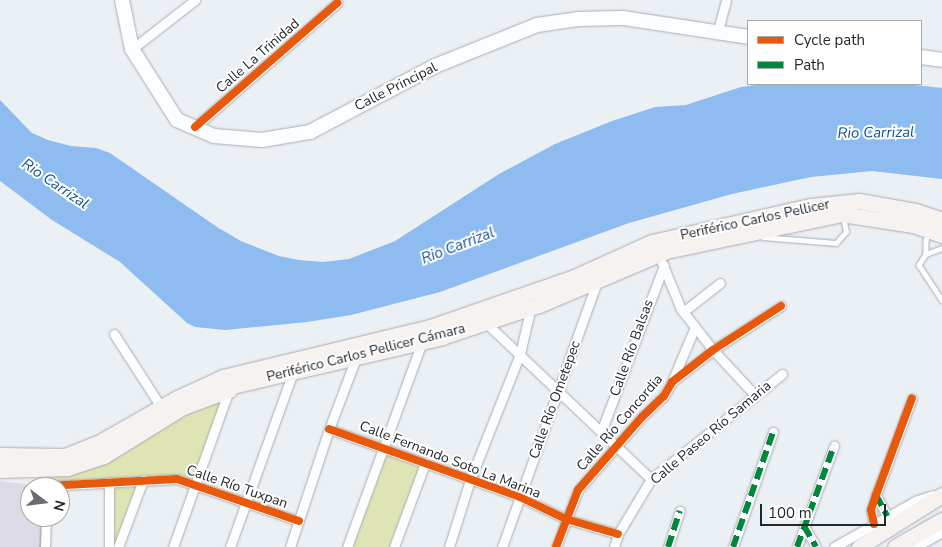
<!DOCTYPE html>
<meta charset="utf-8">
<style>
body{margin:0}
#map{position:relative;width:942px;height:547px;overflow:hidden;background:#ebf0f5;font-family:"Nunito Sans",sans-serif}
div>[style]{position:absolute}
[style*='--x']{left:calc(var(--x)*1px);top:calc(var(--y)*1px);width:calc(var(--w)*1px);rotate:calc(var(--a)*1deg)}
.green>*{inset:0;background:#dfe4b5}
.water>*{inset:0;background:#8fbcf0}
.shadow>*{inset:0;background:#0003}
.building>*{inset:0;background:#dbdae5}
.roads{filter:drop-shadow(0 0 1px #aaadb1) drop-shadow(0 0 1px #aaadb1)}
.service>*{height:4.5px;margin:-2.25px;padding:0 2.25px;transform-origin:2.25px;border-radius:2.25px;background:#fcfdfe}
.minor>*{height:9px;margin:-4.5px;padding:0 4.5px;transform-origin:4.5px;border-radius:4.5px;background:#fcfdfe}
.secondary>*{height:14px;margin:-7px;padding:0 7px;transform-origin:7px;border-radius:7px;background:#fcfdfe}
.primary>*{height:15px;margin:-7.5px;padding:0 7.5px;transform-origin:7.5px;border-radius:7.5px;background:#f5f2ef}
.quiet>*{height:6px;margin-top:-3px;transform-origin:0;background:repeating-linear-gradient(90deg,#00873e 0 12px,transparent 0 18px)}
.cycleway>*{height:8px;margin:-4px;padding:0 4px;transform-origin:4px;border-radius:4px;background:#e8590c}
span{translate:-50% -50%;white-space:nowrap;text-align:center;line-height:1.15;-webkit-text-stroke:4px #fff;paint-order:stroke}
.street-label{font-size:14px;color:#23272a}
.water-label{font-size:15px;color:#105192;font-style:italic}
.legend{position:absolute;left:747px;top:20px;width:175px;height:65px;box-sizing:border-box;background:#fff;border:1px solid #a7a9aa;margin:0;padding:6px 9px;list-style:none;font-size:15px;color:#23272a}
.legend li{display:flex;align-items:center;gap:10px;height:25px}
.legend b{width:25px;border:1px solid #a7a9aa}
.north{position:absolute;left:20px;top:477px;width:50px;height:50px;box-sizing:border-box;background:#fff;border:1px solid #a7a9aa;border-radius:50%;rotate:105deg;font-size:14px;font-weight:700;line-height:20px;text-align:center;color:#23272a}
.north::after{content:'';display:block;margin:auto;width:18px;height:22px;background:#696d71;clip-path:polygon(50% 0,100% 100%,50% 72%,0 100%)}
.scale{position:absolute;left:760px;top:504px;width:126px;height:22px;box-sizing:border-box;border:2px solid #23272a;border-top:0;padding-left:6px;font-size:15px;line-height:18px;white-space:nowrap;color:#23272a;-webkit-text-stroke:4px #fff;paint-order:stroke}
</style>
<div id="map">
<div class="green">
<i style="clip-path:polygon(229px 390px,195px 485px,177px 479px,143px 481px,118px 547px,107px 547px,109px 482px,46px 486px,47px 469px)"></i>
<i style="clip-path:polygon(383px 447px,425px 463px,394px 547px,347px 547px)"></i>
</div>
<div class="water">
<i style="clip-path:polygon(762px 84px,906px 84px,942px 88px,942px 179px,872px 171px,811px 177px,732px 194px,629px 223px,440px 292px,351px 315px,307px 322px,225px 330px,195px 327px,187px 323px,120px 262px,52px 220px,0 181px,0 100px,32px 133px,48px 140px,71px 146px,96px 148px,110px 153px,217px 227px,241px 241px,279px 256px,299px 260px,323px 262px,349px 259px,395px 241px,499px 174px,555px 144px,612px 121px,655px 107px,686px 105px,741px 87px)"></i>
</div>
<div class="shadow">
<i style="clip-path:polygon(0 483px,41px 487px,30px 487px,30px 517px,45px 517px,43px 547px,0 547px)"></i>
</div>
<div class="building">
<i style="clip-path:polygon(0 481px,41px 486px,30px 487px,30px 517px,41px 517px,39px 547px,0 547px)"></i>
</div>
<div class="roads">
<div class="service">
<i style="--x:928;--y:234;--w:7;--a:106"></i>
<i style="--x:926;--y:241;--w:13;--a:90"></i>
<i style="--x:926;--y:254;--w:17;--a:-21"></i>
<i style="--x:763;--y:237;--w:73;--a:4.7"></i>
<i style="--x:836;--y:243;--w:15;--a:-48"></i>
<i style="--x:846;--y:232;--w:15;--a:-101"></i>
<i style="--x:926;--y:254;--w:13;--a:122"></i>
<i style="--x:919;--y:265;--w:42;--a:56.7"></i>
</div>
<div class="minor">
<i style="--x:717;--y:34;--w:35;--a:-75"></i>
<i style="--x:132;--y:49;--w:80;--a:-37.9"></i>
<i style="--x:195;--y:127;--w:189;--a:-41.1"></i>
<i style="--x:662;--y:263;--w:50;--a:67.6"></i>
<i style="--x:681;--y:309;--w:52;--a:52"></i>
<i style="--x:713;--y:350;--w:62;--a:47"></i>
<i style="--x:683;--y:312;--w:47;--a:-38.1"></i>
<i style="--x:485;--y:322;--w:228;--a:43.4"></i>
<i style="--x:114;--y:334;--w:87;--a:57.2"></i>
<i style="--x:673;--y:379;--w:56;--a:-67.1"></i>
<i style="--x:329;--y:429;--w:203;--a:19.6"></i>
<i style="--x:520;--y:497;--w:51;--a:25.6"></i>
<i style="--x:566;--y:519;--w:54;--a:16.1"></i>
<i style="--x:601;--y:432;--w:178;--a:-69.3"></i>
<i style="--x:46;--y:486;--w:131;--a:-3.1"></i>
<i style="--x:177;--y:479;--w:129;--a:19"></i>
<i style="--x:876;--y:495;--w:24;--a:62"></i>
<i style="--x:874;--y:524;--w:14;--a:-102"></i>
<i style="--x:871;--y:510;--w:16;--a:-72"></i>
<i style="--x:876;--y:495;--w:103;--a:-69.6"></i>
<i style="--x:804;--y:526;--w:24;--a:60"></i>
<i style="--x:45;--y:547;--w:30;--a:-88"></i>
<i style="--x:109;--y:547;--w:65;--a:-90"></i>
<i style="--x:118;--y:547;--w:72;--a:-69.5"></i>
<i style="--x:173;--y:547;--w:167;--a:-70.4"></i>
<i style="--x:230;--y:547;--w:186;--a:-70.2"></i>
<i style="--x:290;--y:547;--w:124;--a:-71.7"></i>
<i style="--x:329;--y:429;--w:76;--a:-69.2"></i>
<i style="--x:347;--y:547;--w:218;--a:-69.9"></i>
<i style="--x:394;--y:547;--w:90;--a:-69.7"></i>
<i style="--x:449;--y:547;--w:70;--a:-72.6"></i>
<i style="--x:470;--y:480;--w:136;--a:-68.4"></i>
<i style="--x:520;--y:354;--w:49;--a:-77.1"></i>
<i style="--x:502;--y:547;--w:282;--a:-70.3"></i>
<i style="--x:556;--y:547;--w:61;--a:-68.9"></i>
<i style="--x:578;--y:490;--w:97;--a:-48.8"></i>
<i style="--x:642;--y:417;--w:30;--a:-44"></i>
<i style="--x:664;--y:396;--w:16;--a:-60"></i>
<i style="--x:672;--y:382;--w:52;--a:-38"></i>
<i style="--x:713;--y:350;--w:81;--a:-32.9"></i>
<i style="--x:614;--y:547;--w:14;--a:-73"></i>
<i style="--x:618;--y:534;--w:64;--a:-59"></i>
<i style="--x:651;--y:479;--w:168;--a:-38.7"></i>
<i style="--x:668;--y:547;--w:38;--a:-72"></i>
<i style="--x:733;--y:547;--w:122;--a:-70.8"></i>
<i style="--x:797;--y:547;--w:108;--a:-69.9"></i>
<i style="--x:834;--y:547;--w:93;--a:-29.6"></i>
<i style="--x:915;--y:501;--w:18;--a:-19"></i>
<i style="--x:915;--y:547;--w:31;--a:-29"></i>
</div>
<div class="secondary">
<i style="--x:122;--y:0;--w:50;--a:78.5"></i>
<i style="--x:132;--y:49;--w:84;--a:57.6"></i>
<i style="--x:177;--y:120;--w:40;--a:23.4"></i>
<i style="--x:214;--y:136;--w:48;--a:4.8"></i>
<i style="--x:262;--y:140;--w:49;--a:-9.5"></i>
<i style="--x:310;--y:132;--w:141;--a:-27.8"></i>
<i style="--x:435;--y:66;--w:110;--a:-21.9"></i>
<i style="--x:537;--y:25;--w:41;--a:-8.3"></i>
<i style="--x:578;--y:19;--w:45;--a:-1.3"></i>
<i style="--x:623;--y:18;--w:126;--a:8.6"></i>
<i style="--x:921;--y:57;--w:21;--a:8"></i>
</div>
<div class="primary">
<i style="--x:0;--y:455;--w:65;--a:0.9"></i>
<i style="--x:65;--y:456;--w:35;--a:-22"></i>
<i style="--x:98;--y:443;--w:91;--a:-29.7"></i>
<i style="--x:177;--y:398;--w:51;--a:-24.5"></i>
<i style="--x:223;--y:377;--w:213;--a:-13.6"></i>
<i style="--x:430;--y:327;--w:152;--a:-19.1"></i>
<i style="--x:574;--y:277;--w:85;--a:-24.2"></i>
<i style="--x:652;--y:242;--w:163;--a:-12.8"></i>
<i style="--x:811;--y:206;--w:48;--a:-5.9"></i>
<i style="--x:859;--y:201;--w:57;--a:10.1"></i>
<i style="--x:915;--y:211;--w:28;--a:18"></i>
<i style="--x:0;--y:470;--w:67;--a:-1.7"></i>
<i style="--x:67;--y:468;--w:39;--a:-18"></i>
<i style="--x:104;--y:456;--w:93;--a:-31.8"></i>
<i style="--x:183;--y:407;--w:49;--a:-20.3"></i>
<i style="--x:229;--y:390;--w:5;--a:-53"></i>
<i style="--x:232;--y:386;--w:216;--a:-13.1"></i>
<i style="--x:442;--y:337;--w:102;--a:-18.3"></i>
<i style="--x:539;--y:305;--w:138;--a:-23"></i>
<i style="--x:666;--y:251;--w:180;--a:-11.9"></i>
<i style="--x:842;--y:214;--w:72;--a:8.8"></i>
<i style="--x:913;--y:225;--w:31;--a:19"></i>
<i style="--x:859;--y:547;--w:98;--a:-32.1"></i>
<i style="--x:895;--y:547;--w:54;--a:-29.9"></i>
</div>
</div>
<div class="quiet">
<i style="--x:876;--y:495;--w:24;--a:62"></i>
<i style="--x:804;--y:526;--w:24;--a:60"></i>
<i style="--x:668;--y:547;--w:38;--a:-72"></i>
<i style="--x:733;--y:547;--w:122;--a:-70.8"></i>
<i style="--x:797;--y:547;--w:108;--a:-69.9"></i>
</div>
<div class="cycleway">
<i style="--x:195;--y:127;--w:189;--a:-41.1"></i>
<i style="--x:329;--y:429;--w:203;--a:19.6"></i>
<i style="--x:520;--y:497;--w:51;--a:25.6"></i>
<i style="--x:566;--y:519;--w:54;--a:16.1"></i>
<i style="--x:46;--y:486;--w:131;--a:-3.1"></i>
<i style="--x:177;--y:479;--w:129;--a:19"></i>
<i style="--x:874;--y:524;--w:14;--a:-102"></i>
<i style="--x:871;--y:510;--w:16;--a:-72"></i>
<i style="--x:876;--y:495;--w:103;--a:-69.6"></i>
<i style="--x:556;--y:547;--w:61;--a:-68.9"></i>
<i style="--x:578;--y:490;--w:97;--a:-48.8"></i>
<i style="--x:642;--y:417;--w:30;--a:-44"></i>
<i style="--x:664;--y:396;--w:16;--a:-60"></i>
<i style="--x:672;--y:382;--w:52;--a:-38"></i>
<i style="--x:713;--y:350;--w:81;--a:-32.9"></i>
</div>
<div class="street-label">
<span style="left:258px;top:56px;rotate:-41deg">Calle La Trinidad</span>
<span style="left:396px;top:87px;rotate:-27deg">Calle Principal</span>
<span style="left:755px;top:220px;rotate:-12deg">Periférico Carlos Pellicer</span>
<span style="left:632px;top:348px;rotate:-70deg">Calle Río Balsas</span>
<span style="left:366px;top:353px;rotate:-14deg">Periférico Carlos Pellicer Cámara</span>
<span style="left:555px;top:400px;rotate:-70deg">Calle Río Ometepec</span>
<span style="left:620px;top:423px;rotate:-49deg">Calle Río Concordia</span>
<span style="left:711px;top:433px;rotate:-40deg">Calle Paseo Río Samaria</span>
<span style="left:450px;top:460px;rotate:21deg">Calle Fernando Soto La Marina</span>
<span style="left:237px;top:487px;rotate:19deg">Calle Río Tuxpan</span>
</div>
<div class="water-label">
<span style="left:876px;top:133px;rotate:-1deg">Rio Carrizal</span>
<span style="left:55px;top:184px;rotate:34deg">Rio Carrizal</span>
<span style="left:458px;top:246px;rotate:-21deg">Rio Carrizal</span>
</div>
<ul class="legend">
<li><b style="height:6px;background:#e8590c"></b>Cycle path</li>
<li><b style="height:6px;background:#00873e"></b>Path</li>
</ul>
<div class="north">N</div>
<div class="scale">100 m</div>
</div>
